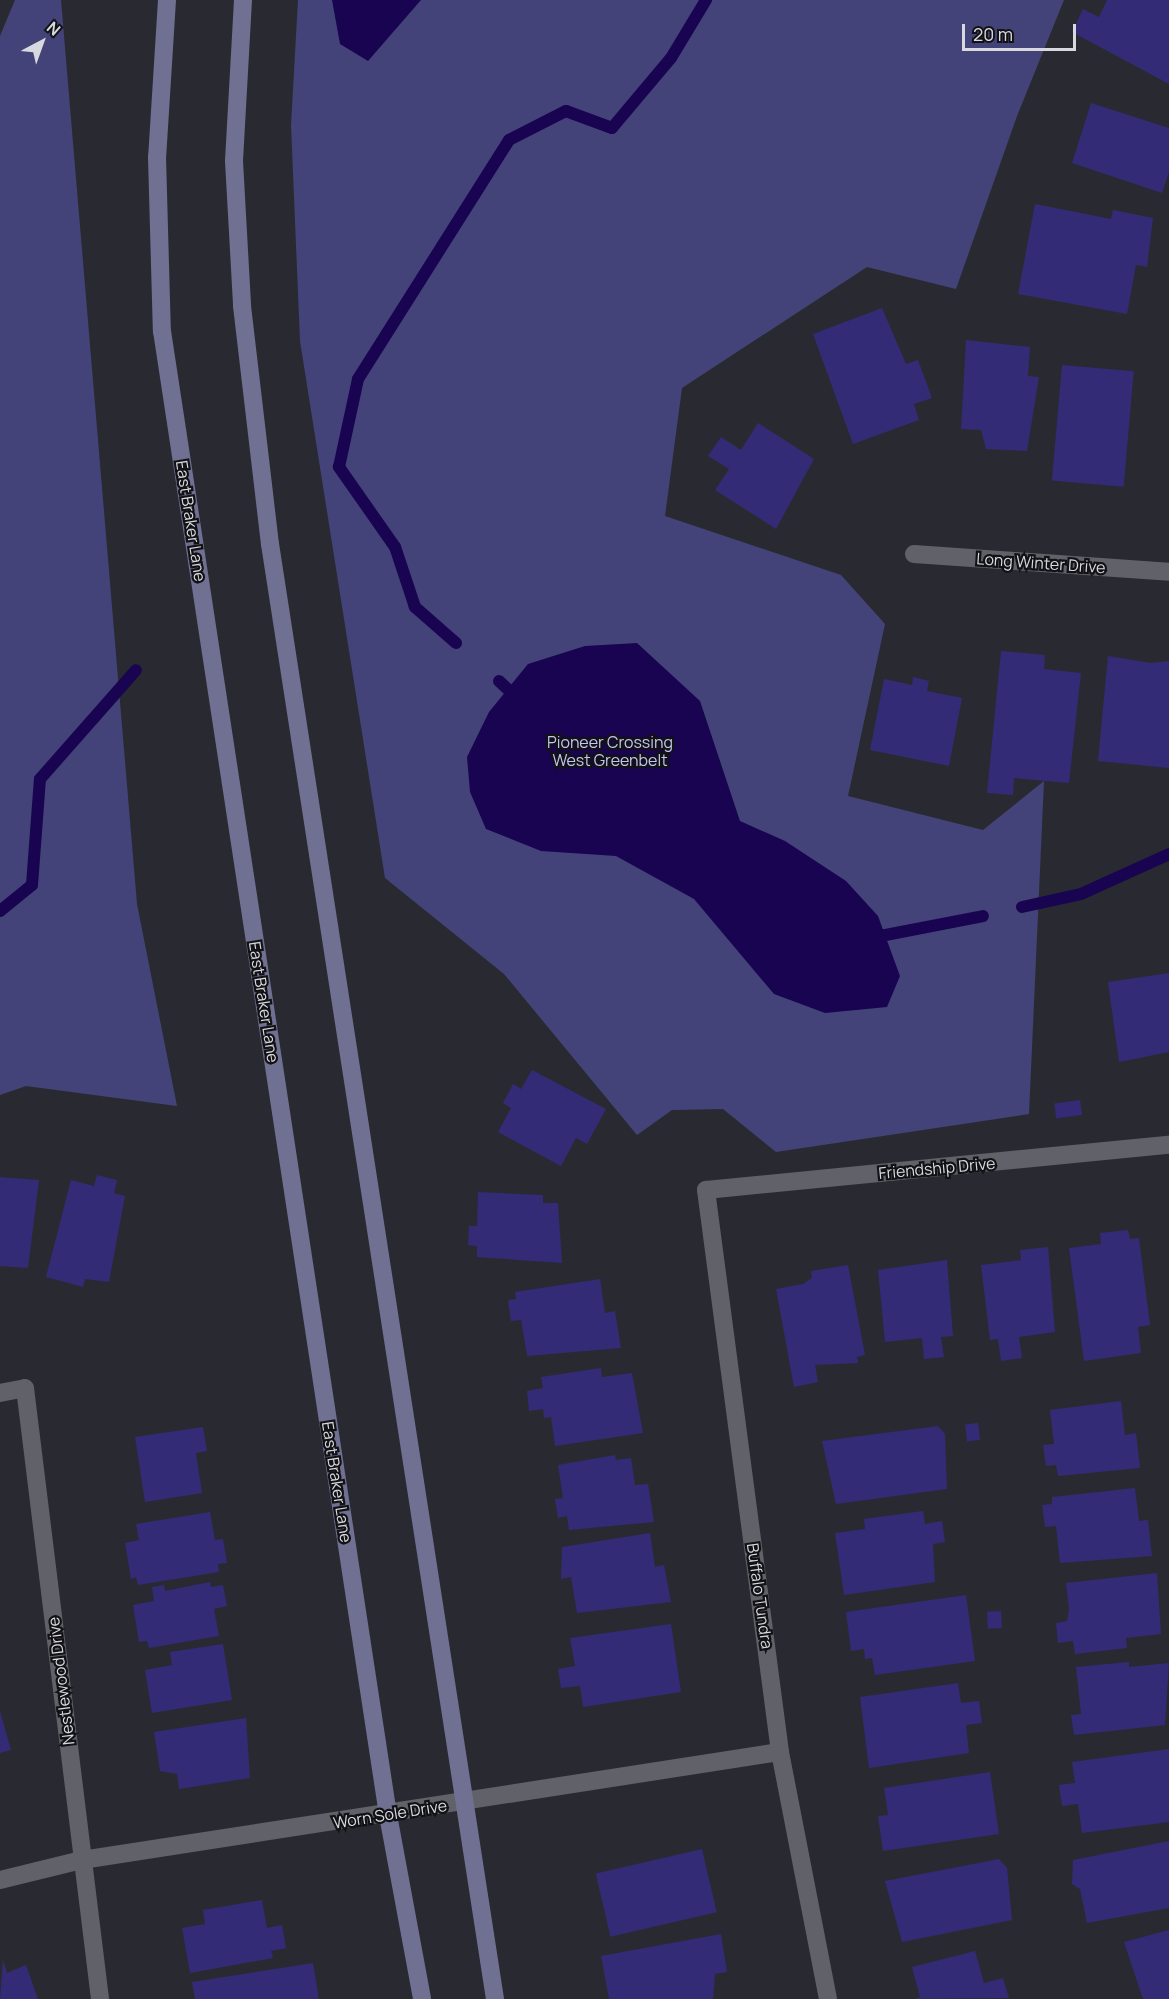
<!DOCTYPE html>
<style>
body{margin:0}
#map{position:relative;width:1169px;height:1999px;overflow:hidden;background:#292a31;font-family:Manrope,sans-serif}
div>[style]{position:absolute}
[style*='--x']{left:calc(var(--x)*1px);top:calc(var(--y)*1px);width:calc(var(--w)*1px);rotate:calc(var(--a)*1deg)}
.green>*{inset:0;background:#444379}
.water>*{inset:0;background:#190451}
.stream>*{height:12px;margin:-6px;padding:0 6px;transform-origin:6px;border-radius:6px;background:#190451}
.building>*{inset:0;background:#332b76;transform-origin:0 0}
.street>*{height:18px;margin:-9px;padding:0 9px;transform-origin:9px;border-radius:9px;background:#61616a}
.secondary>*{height:18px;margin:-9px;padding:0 9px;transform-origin:9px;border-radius:9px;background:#707092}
span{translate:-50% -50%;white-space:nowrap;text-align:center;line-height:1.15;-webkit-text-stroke:4.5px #121216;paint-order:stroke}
.street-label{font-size:16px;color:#d8d9de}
.park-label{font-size:16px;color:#c2c5f1}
.north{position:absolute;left:12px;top:12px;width:60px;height:60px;-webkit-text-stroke:4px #121216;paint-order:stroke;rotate:41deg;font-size:16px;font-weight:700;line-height:24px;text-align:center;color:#d8d9de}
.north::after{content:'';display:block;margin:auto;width:21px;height:27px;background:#d8d9de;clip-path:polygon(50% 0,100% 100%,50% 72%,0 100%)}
.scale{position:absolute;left:962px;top:24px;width:114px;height:27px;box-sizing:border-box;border:3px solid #d8d9de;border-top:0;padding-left:8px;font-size:18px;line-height:21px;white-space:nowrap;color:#d8d9de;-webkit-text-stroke:4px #121216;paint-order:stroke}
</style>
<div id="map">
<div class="green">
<i style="clip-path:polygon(15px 0,61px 0,137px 904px,177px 1106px,26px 1086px,0 1095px,0 36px)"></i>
<i style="clip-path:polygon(298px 0,1064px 0,1017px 116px,956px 289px,867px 267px,682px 388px,665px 516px,841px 575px,885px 624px,848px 796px,983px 830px,1044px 781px,1029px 1114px,776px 1152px,723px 1109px,672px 1110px,637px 1135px,504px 974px,385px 878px,300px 341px,291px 125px)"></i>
</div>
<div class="water">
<i style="clip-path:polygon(332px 0,421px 0,368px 61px,340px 44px)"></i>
<i style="clip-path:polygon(637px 643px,700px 701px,740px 821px,785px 841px,846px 881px,878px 916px,900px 976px,887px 1007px,825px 1013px,774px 994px,694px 899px,616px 856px,541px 851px,486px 829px,470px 792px,467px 757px,489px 712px,528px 664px,585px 646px)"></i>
</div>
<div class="stream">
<i style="--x:456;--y:643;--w:55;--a:-138.7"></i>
<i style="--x:415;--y:607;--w:63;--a:-108.4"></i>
<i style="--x:395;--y:547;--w:98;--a:-125"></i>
<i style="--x:339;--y:467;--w:90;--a:-77.8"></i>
<i style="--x:358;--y:379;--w:283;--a:-57.7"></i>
<i style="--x:509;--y:140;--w:64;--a:-27"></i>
<i style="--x:566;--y:111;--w:49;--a:20.3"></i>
<i style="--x:612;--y:128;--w:92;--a:-49.9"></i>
<i style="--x:671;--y:58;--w:68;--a:-58.9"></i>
<i style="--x:499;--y:681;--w:26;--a:43"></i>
<i style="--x:1022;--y:907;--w:60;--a:-12.4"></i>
<i style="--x:1081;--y:894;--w:97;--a:-24.4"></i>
<i style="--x:0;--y:911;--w:41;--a:-39.1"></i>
<i style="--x:32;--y:885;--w:106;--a:-85.7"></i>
<i style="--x:40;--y:779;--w:145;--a:-48.6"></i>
<i style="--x:870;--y:938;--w:115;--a:-11"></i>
</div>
<div class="building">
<i style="clip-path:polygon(1107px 0,1169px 0,1169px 84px,1072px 32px,1083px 9px,1099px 17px)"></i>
<i style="clip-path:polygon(1091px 103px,1169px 128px,1169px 172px,1162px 193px,1072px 163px)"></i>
<i style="clip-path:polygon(1035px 204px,1111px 219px,1113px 210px,1153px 218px,1147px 267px,1136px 265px,1127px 314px,1018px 294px)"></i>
<i style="clip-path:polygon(882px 308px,906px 364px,918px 360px,932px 398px,914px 404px,919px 420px,853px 444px,813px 334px)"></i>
<i style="clip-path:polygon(966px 340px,1030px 347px,1028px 376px,1039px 377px,1027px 451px,986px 449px,981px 430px,961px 429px)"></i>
<i style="left:1062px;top:365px;width:72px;height:116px;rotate:5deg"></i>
<i style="clip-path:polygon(758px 423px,814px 459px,776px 529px,715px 490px,729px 469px,708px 456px,721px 437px,741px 450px)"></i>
<i style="clip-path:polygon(1001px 651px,1045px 655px,1044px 669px,1081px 673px,1069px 783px,1014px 778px,1013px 795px,987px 793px)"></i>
<i style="clip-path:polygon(1108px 656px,1151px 663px,1169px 661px,1169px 768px,1098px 761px)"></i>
<i style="clip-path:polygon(913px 677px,929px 681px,927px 691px,962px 698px,949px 766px,870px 750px,884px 679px,912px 685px)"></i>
<i style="clip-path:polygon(1169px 973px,1169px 1052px,1119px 1062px,1108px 982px)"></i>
<i style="clip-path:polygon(532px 1070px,606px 1109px,587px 1144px,576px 1138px,561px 1166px,498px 1132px,511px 1108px,503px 1103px,513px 1084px,521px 1089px)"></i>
<i style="left:1080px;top:1100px;width:15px;height:26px;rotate:82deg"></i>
<i style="clip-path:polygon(97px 1175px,117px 1180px,114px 1193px,125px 1196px,109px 1282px,85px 1279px,83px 1287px,46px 1277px,71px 1180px,94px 1186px)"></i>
<i style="clip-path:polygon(0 1177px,39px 1180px,28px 1268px,0 1266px)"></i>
<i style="clip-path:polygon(478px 1192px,543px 1195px,543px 1203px,558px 1203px,562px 1263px,477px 1257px,477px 1246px,468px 1245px,469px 1226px,477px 1226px)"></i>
<i style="clip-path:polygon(1128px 1230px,1130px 1239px,1139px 1238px,1150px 1325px,1138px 1327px,1141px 1353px,1084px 1361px,1069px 1248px,1101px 1244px,1100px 1233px)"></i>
<i style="clip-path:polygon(1048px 1247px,1055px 1332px,1019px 1337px,1022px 1358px,1001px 1361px,998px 1339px,990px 1340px,981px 1265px,1021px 1260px,1020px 1250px)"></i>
<i style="clip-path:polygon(947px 1260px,953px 1336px,941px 1337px,944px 1357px,924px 1359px,922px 1338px,885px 1342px,878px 1270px)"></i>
<i style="clip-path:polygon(848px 1265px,865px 1355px,857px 1357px,858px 1363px,815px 1365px,818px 1382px,794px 1387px,776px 1289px,803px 1284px,812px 1278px,811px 1271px)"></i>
<i style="clip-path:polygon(600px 1279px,605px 1313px,615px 1311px,621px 1348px,527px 1356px,521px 1320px,511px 1321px,508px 1300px,516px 1299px,515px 1292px)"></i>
<i style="clip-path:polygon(601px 1368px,602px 1377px,632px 1373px,643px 1433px,555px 1446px,551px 1417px,544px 1418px,543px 1409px,529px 1411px,527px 1391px,543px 1388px,541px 1377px)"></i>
<i style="clip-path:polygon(1121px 1401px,1125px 1435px,1136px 1433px,1140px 1468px,1058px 1476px,1056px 1465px,1046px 1466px,1043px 1445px,1054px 1444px,1050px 1410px)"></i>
<i style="left:978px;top:1423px;width:17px;height:13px;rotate:83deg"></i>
<i style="clip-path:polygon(938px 1426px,945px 1434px,947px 1489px,836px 1504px,822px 1441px)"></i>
<i style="clip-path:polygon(203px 1427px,207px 1451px,196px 1453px,202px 1493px,145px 1502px,135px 1437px)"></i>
<i style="clip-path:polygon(615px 1455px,616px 1460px,631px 1458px,635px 1485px,648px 1484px,654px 1522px,569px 1530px,567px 1516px,558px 1518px,555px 1499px,563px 1498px,558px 1465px)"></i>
<i style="clip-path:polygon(1135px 1488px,1139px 1521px,1148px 1520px,1152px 1556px,1060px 1563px,1056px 1526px,1045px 1527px,1042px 1505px,1052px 1504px,1052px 1497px)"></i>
<i style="clip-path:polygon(923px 1511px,925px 1524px,942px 1521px,945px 1542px,933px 1544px,935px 1582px,844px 1595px,835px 1533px,865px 1529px,864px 1519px)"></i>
<i style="clip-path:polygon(210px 1512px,215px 1540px,223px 1539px,227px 1563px,218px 1564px,219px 1572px,138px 1585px,136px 1577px,131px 1579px,125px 1543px,139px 1540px,136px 1524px)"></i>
<i style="clip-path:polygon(650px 1533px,655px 1567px,664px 1565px,671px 1602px,577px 1613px,571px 1577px,561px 1579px,562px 1547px)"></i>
<i style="clip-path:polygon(1157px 1573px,1161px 1634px,1126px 1638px,1127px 1648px,1075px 1654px,1073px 1641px,1058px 1643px,1056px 1623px,1067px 1621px,1069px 1609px,1066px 1583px)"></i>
<i style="clip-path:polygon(210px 1582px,211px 1587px,223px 1585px,227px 1606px,214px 1609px,219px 1636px,149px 1648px,147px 1641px,139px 1642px,133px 1605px,154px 1601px,152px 1587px,164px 1585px,165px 1591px)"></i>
<i style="clip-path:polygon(966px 1595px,975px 1661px,875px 1675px,872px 1658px,865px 1659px,864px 1649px,851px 1651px,846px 1612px)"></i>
<i style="left:1001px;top:1611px;width:17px;height:14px;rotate:87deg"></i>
<i style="clip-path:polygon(671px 1624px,681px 1692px,583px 1707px,580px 1686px,561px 1688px,558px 1669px,575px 1666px,570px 1638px)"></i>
<i style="clip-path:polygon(223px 1644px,232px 1700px,152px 1713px,145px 1670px,172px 1665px,170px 1652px)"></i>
<i style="clip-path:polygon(1129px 1662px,1129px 1667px,1169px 1663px,1165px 1725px,1074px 1735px,1071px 1715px,1081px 1714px,1076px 1667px)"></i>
<i style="clip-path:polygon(958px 1683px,961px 1703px,979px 1701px,982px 1723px,966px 1725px,969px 1753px,869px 1768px,860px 1697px)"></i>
<i style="clip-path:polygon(0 1711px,11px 1750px,0 1753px)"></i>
<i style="clip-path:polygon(246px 1718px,250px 1778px,179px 1789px,177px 1774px,160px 1771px,154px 1732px)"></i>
<i style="clip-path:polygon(1169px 1749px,1169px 1822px,1082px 1833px,1078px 1804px,1062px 1806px,1059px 1785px,1075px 1783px,1072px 1762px)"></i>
<i style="clip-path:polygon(990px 1772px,999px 1834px,883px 1851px,878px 1816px,888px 1815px,884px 1788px)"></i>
<i style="clip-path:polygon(1169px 1841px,1169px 1908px,1087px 1923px,1080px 1889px,1072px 1884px,1073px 1860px)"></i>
<i style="left:702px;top:1849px;width:65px;height:109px;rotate:77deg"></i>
<i style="clip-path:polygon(999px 1859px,1007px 1868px,1012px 1920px,902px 1942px,885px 1881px)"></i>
<i style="clip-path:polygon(262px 1900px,267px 1928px,282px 1925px,286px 1948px,271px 1951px,273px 1958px,190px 1973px,182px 1928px,205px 1924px,203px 1910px)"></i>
<i style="clip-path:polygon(1169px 1930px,1169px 1999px,1143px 1999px,1124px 1942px)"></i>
<i style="clip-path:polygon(721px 1934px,727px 1972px,715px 1974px,713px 1999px,609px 1999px,601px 1956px)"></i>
<i style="clip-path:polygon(975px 1951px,984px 1983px,1003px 1978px,1009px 1998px,916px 1999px,920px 1997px,912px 1967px)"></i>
<i style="clip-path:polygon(3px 1960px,7px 1973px,26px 1965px,38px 1999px,0 1999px)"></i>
<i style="clip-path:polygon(313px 1963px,319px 1999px,195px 1999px,192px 1982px)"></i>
</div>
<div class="street">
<i style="--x:914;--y:554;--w:256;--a:4"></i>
<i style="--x:0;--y:1393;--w:25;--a:-11"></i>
<i style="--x:25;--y:1388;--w:616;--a:83"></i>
<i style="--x:0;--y:1880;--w:84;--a:-13.7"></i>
<i style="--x:82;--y:1860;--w:706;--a:-8.8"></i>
<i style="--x:828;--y:1999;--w:252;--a:-101"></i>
<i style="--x:780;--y:1752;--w:567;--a:-97.5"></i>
<i style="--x:706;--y:1190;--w:465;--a:-5.6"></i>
</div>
<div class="secondary">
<i style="--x:167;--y:0;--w:157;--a:93.6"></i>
<i style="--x:157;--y:157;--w:174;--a:88.4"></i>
<i style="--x:162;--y:331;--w:1501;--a:81.34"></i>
<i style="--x:388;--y:1815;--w:187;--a:79.5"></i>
<i style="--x:243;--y:0;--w:161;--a:93.2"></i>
<i style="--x:234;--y:161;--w:145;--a:86.8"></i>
<i style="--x:242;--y:306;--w:240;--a:83.3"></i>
<i style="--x:270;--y:544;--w:1472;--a:81.21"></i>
</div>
<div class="street-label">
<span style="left:191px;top:521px;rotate:81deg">East Braker Lane</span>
<span style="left:1041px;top:563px;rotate:4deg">Long Winter Drive</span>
<span style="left:264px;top:1002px;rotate:81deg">East Braker Lane</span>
<span style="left:937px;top:1168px;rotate:-5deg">Friendship Drive</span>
<span style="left:337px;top:1482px;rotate:81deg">East Braker Lane</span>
<span style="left:760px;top:1596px;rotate:82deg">Buffalo Tundra</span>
<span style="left:61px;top:1681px;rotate:-97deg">Nestlewood Drive</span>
<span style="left:390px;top:1814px;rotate:-9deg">Worn Sole Drive</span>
</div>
<div class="park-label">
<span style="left:610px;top:751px">Pioneer Crossing<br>West Greenbelt</span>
</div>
<div class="north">N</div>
<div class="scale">20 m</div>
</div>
